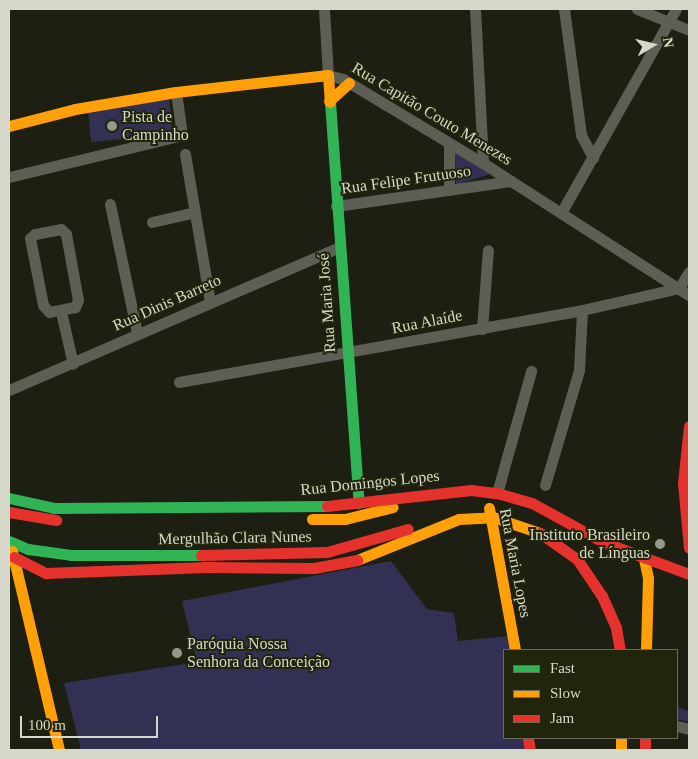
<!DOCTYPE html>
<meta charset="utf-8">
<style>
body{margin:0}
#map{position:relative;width:698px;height:759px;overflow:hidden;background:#1d1f12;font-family:Georgia,serif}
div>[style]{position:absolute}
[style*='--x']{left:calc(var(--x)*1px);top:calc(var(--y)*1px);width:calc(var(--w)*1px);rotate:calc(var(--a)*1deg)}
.green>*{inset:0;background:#323153;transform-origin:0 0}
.street>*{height:11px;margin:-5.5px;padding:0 5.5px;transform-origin:5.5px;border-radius:5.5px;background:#5d5f54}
.fast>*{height:11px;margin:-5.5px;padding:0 5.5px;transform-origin:5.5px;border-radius:5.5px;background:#30b455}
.slow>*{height:11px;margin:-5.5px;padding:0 5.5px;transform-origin:5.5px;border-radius:5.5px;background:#ff9f0a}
.jam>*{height:11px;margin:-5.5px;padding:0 5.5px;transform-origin:5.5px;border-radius:5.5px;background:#e5322d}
.dots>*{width:14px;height:14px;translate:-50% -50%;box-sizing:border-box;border:2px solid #21250c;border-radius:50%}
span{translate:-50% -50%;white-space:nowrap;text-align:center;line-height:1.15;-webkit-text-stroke:4px #21250c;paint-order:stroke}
.street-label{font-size:16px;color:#d6d9ca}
.poi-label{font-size:16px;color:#d6d9ca}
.left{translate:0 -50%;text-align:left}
.right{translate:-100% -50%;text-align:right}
.frame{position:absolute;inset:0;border:10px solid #d6d9ca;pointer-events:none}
.legend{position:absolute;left:503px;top:649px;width:175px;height:90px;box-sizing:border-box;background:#21250c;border:1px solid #696d58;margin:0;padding:6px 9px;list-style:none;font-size:15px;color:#d6d9ca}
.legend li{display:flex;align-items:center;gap:10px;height:25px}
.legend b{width:25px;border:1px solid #696d58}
.north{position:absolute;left:628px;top:20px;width:50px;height:50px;-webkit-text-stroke:4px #21250c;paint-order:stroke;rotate:81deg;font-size:14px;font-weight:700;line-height:20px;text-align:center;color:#d6d9ca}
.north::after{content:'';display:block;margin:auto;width:18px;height:22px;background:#d6d9ca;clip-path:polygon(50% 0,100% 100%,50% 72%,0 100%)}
.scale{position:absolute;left:20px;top:716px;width:138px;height:22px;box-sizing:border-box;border:2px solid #d6d9ca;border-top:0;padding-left:6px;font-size:15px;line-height:18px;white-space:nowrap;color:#d6d9ca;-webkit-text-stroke:4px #21250c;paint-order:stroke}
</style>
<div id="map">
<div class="green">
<i style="left:169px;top:97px;width:37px;height:82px;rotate:84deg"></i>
<i style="clip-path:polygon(455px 151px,490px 174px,456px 185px)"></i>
<i style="clip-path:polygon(391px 561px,427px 609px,454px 613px,458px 641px,509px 636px,511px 650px,504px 650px,504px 738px,524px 738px,526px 750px,81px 750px,64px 683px,197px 662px,182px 601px)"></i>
<i style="clip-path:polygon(677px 707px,689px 711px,689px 722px,677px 719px)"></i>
</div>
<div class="street">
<i style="--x:324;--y:9;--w:66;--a:86.5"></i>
<i style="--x:328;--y:75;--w:16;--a:15"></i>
<i style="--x:343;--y:79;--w:163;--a:31"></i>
<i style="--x:483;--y:163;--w:245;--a:32.7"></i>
<i style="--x:475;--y:9;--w:154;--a:87"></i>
<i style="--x:564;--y:9;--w:127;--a:82.3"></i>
<i style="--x:581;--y:135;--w:26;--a:62"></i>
<i style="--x:637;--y:9;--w:56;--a:22"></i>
<i style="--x:185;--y:154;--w:150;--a:80.4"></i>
<i style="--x:9;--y:177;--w:178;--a:-13.6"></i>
<i style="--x:182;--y:135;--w:43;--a:-97.9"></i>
<i style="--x:449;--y:190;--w:46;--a:-90"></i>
<i style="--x:110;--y:204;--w:132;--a:78.2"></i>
<i style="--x:336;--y:206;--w:177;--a:-8.1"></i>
<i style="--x:561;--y:213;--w:234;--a:-60.6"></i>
<i style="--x:152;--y:222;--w:44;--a:-13.1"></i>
<i style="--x:61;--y:229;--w:7;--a:45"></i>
<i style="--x:66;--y:234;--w:67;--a:79.7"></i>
<i style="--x:78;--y:300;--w:8;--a:113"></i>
<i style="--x:75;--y:307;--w:26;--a:169"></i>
<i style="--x:49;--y:312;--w:9;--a:-131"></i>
<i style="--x:43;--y:305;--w:68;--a:-101"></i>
<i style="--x:30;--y:238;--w:6;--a:-39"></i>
<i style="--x:35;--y:234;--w:26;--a:-11"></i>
<i style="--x:61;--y:312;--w:53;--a:77"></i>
<i style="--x:482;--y:329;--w:79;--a:-85.7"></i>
<i style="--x:179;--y:382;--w:409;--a:-10.1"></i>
<i style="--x:582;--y:310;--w:99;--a:-12.8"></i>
<i style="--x:679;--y:288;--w:19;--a:-58"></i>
<i style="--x:9;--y:390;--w:360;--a:-23.4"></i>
<i style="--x:545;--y:485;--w:120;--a:-73.5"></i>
<i style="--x:579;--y:370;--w:60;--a:-87.1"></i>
<i style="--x:497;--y:493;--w:127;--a:-74.4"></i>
<i style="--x:677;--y:726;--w:12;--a:14"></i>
</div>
<div class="fast">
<i style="--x:330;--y:102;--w:402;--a:85.9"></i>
<i style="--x:9;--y:498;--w:46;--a:12.5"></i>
<i style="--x:54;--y:508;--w:273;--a:-0.4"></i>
<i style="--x:9;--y:541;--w:21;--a:23"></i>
<i style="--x:28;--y:549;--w:43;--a:7.9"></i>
<i style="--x:71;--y:555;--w:130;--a:0"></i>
</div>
<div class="slow">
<i style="--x:329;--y:101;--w:27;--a:-42"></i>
<i style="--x:9;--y:126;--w:68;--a:-14.4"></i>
<i style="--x:75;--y:109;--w:102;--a:-9.6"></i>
<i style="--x:176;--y:92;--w:153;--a:-6.4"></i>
<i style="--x:328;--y:75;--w:27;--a:86"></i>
<i style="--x:489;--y:508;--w:144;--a:79.6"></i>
<i style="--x:312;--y:519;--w:33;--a:0"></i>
<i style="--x:345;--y:519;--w:49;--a:-14"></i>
<i style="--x:12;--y:551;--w:204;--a:76.7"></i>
<i style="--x:644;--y:559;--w:19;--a:78"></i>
<i style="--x:648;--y:578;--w:72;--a:91.6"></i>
<i style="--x:357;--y:560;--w:110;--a:-21.9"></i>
<i style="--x:459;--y:519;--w:34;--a:-3"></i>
<i style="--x:493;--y:517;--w:50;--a:18.8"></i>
<i style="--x:621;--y:738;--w:12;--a:90"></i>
</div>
<div class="jam">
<i style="--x:689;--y:426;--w:57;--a:96"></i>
<i style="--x:683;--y:483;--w:65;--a:84.7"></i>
<i style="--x:327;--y:506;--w:145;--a:-6.3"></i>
<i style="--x:471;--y:490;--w:26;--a:7"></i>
<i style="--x:497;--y:493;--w:36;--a:16"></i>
<i style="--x:532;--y:503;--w:81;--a:28.8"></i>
<i style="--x:603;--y:542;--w:92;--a:20.4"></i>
<i style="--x:9;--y:512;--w:48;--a:9.7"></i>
<i style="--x:540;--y:533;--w:45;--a:35.1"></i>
<i style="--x:577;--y:559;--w:45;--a:56"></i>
<i style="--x:602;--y:596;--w:35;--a:66"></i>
<i style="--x:616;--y:628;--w:22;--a:80"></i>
<i style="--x:201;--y:555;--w:126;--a:-1.4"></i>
<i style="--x:327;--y:552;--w:84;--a:-15.9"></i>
<i style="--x:14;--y:557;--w:36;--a:27"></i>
<i style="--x:46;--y:573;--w:161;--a:-2.1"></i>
<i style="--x:207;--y:567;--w:107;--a:0.5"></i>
<i style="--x:314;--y:568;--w:44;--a:-10.5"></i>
<i style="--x:528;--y:738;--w:12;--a:81"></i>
<i style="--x:645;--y:738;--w:12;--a:90"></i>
</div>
<div class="dots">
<i style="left:112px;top:126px;background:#95988a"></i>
<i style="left:660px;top:544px;background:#95988a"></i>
<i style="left:177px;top:653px;background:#95988a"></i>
</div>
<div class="street-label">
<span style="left:432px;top:114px;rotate:31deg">Rua Capitão Couto Menezes</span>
<span style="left:406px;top:180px;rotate:-8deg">Rua Felipe Frutuoso</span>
<span style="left:167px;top:303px;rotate:-24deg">Rua Dinis Barreto</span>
<span style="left:327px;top:303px;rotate:-94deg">Rua Maria José</span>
<span style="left:427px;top:322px;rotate:-11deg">Rua Alaíde</span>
<span style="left:370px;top:483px;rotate:-6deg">Rua Domingos Lopes</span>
<span style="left:235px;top:538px;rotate:-1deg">Mergulhão Clara Nunes</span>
<span style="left:515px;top:563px;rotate:79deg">Rua Maria Lopes</span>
</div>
<div class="poi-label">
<span class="left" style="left:122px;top:126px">Pista de<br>Campinho</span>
<span class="right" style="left:650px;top:544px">Instituto Brasileiro<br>de Línguas</span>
<span class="left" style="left:187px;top:653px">Paróquia Nossa<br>Senhora da Conceição</span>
</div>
<div class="frame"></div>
<ul class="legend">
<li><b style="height:6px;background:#30b455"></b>Fast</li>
<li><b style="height:6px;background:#ff9f0a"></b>Slow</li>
<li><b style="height:6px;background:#e5322d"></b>Jam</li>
</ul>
<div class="north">N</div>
<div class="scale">100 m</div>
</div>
